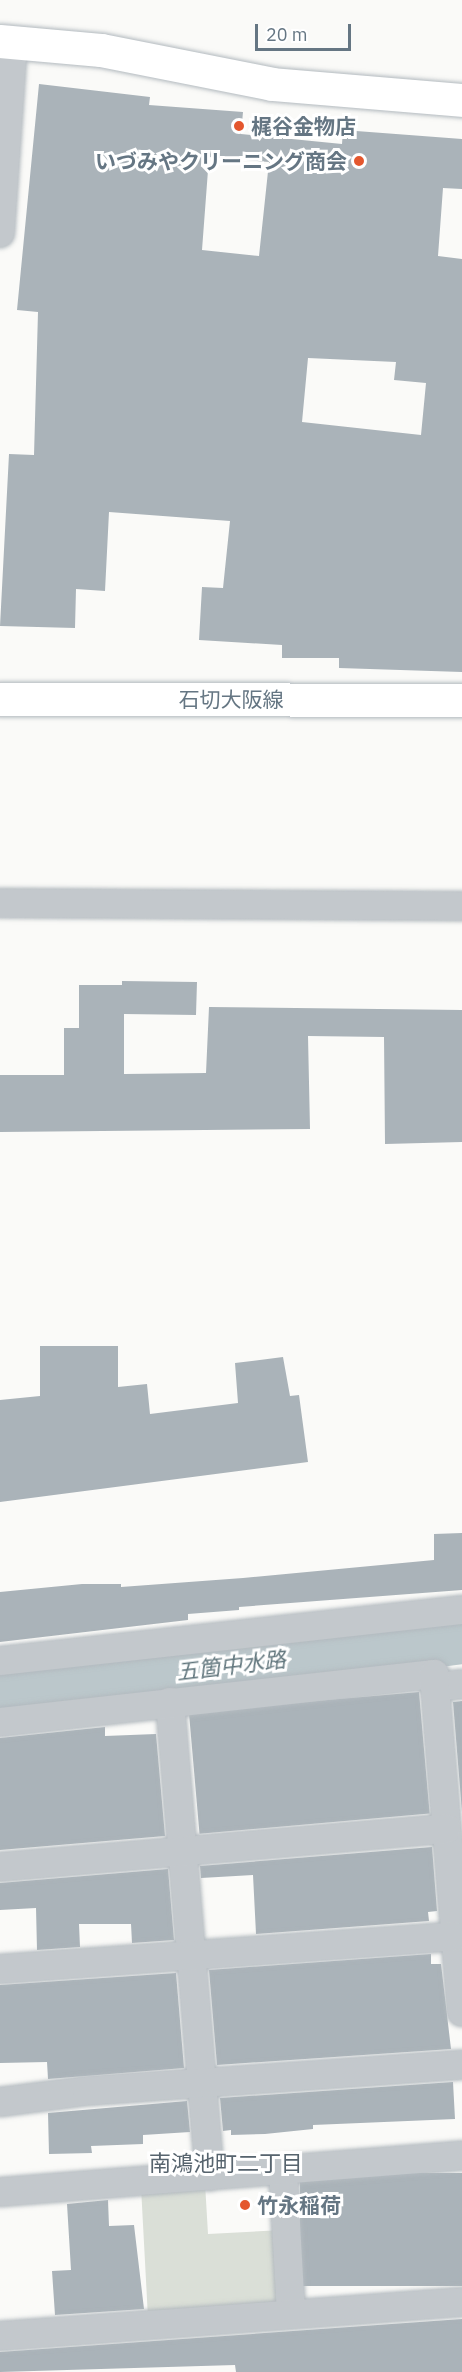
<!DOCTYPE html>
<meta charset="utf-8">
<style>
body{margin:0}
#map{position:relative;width:462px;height:2372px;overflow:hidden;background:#fafaf8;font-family:"IBM Plex Sans","Noto Sans JP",sans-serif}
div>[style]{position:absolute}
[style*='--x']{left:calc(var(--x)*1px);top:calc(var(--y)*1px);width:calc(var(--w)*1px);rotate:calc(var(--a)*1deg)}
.green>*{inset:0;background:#dadfd7}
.river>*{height:57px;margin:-28.5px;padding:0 28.5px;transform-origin:28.5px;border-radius:28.5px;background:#bbc7cb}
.building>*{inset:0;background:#aab3b9;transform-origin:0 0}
.roads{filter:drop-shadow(0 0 2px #b3babf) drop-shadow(0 0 2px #b3babf)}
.street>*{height:28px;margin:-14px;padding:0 14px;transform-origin:14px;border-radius:14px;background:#c3c8cc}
.secondary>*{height:33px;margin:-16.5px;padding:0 16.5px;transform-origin:16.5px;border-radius:16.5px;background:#fff}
.dots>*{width:16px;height:16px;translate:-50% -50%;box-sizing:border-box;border:3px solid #fff;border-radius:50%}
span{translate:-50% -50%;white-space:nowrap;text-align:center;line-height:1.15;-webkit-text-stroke:6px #fff;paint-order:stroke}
.poi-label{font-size:21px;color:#657683;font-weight:700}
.left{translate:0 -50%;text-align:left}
.right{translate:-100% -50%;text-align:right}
.street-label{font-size:21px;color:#657683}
.water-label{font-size:22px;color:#60757c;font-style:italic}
.neighbourhood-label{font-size:22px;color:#57646e}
.scale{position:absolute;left:255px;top:24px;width:96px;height:27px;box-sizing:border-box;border:3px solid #657683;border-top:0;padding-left:8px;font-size:18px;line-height:21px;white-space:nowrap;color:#657683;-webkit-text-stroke:4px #fff;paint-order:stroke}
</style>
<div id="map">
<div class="green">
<i style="clip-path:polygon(205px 2183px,208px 2234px,282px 2230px,287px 2310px,148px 2318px,141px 2187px)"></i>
</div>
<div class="river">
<i style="--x:0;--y:1695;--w:466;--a:-7.4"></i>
</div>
<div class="building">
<i style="clip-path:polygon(evenodd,39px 84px,150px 97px,149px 105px,243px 112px,241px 134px,342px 144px,343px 130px,462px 139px,462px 189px,443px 188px,438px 256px,462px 259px,462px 672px,339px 668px,339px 658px,282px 658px,282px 645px,199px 640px,202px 587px,223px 588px,230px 521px,109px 512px,105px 591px,76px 589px,75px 628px,0 626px,9px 454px,34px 455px,38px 312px,17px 310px,39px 84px,209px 157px,269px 162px,259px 256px,202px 250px,209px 157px,39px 84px,308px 358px,396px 362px,394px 380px,426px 383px,421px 435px,302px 422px,308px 358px)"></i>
<i style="clip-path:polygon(122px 981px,197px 982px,196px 1015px,124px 1014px,124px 1074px,206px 1073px,209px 1007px,462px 1010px,462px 1142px,385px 1144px,384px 1037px,308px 1036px,310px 1129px,0 1132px,0 1075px,64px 1075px,64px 1028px,79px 1028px,79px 985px,122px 985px)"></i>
<i style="clip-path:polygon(40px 1346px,118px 1346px,118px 1387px,147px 1384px,150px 1414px,238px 1403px,235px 1363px,283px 1357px,290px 1396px,299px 1395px,308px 1462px,0 1502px,0 1400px,40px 1396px)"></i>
<i style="clip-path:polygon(462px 1533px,462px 1590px,239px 1607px,239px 1610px,188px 1614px,188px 1620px,0 1642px,0 1592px,82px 1584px,121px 1584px,121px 1587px,243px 1578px,434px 1560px,434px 1534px)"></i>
<i style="left:419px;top:1692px;width:122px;height:231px;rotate:85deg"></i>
<i style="clip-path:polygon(462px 1701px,462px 1812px,453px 1702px)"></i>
<i style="clip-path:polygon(105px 1727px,105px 1736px,156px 1734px,165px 1836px,0 1850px,0 1738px)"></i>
<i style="clip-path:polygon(432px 1847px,437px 1911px,428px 1912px,429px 1921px,256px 1934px,253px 1875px,201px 1878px,200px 1866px)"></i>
<i style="clip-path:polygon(168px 1869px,174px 1940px,132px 1943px,131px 1924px,79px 1924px,80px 1947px,37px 1950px,36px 1908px,0 1910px,0 1883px)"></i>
<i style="clip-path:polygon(431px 1954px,431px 1964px,441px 1964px,451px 2049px,217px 2065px,209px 1970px)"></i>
<i style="clip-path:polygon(176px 1973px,184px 2068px,48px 2079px,47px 2062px,0 2063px,0 1985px)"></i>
<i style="clip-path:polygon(453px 2082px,455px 2119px,313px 2125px,313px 2129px,265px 2134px,231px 2135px,231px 2130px,223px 2131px,220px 2098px)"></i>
<i style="clip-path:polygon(187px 2101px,190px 2132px,143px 2135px,143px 2144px,91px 2146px,92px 2153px,49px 2154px,48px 2113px)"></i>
<i style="left:462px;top:2173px;width:113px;height:162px;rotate:90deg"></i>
<i style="clip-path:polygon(108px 2200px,109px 2226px,134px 2225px,144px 2309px,55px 2315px,52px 2271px,71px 2270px,67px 2204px)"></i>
<i style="clip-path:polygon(462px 2319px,462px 2372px,236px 2372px,235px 2365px,0 2372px,0 2352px)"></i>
</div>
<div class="roads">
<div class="street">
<i style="--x:0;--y:233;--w:192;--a:-86.1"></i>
<i style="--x:0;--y:903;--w:462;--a:0.4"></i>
<i style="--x:0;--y:1661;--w:465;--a:-6.3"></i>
<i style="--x:435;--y:1687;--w:27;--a:-6"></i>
<i style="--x:170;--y:1702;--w:476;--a:85.2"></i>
<i style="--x:0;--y:1722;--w:437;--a:-6.3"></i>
<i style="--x:434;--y:1674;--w:339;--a:85.3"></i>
<i style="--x:0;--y:1867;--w:448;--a:-4.9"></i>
<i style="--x:0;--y:1969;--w:456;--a:-4.1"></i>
<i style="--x:0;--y:2102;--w:88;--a:-7.2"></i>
<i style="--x:87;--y:2091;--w:376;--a:-4"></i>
<i style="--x:283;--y:2170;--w:144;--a:86.8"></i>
<i style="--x:0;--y:2192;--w:463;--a:-4.5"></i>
<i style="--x:0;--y:2336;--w:463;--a:-4.2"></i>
</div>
<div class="secondary">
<i style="--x:0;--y:41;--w:101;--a:5.1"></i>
<i style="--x:101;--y:50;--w:174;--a:11.2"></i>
<i style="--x:272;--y:84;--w:191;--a:4.8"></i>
<i style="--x:0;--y:699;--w:462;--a:0.1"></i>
</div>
</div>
<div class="dots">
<i style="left:239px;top:126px;background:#e4572e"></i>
<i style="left:359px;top:161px;background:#e4572e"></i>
<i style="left:245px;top:2205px;background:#e4572e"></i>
</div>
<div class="poi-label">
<span class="left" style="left:251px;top:126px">梶谷金物店</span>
<span class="right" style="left:347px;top:161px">いづみやクリーニング商会</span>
<span class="left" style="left:257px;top:2205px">竹永稲荷</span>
</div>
<div class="street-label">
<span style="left:231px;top:699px">石切大阪線</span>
</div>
<div class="water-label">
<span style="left:231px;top:1665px;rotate:-7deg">五箇中水路</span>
</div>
<div class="neighbourhood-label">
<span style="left:226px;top:2163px">南鴻池町二丁目</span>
</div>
<div class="scale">20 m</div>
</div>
